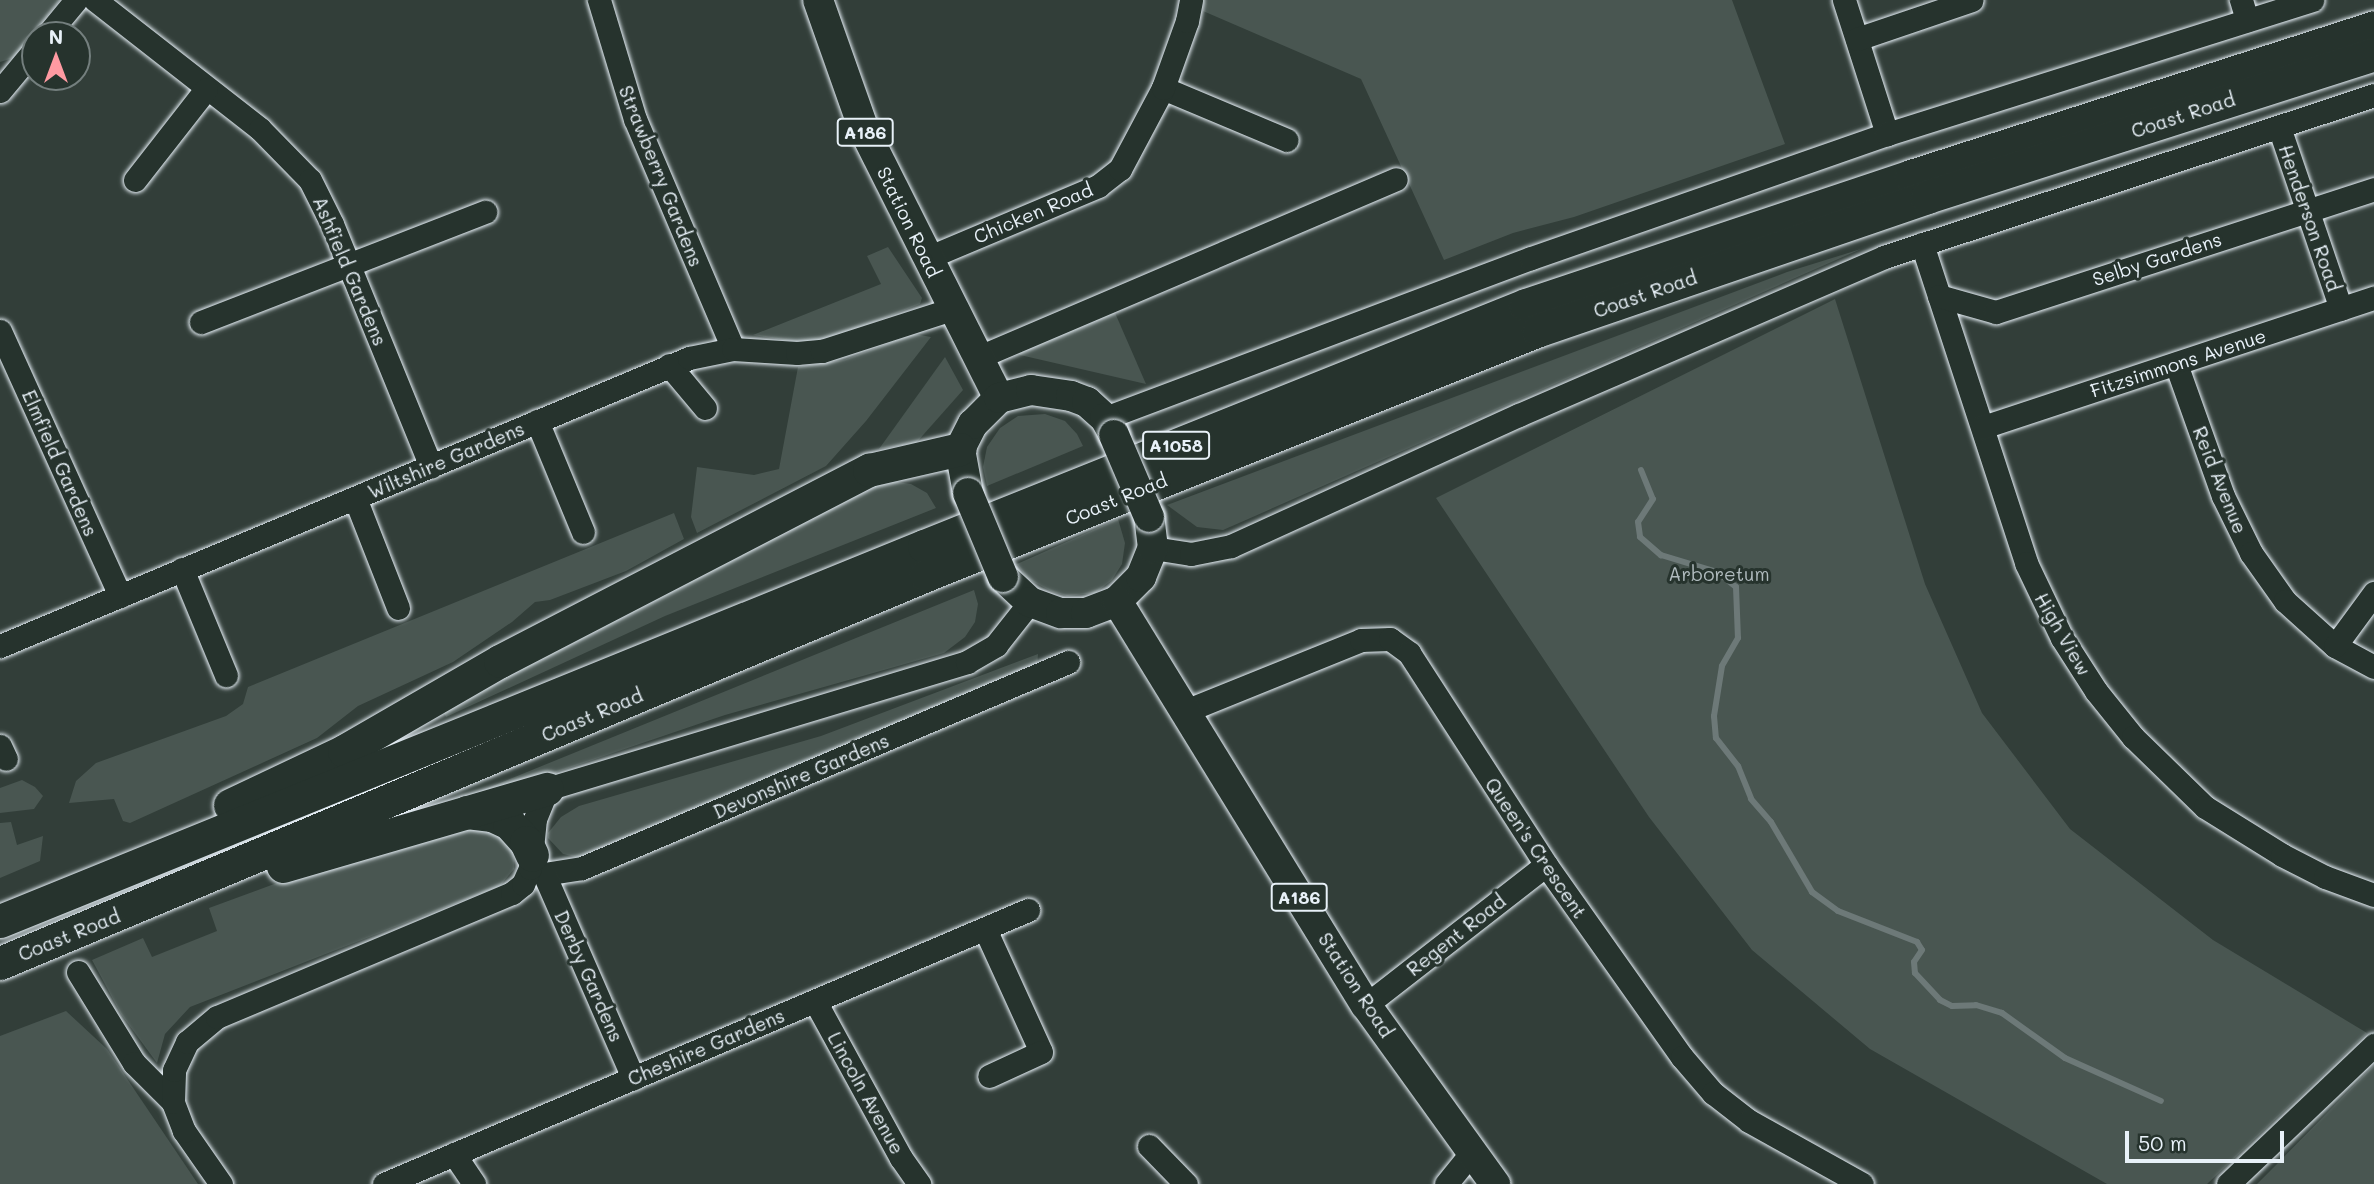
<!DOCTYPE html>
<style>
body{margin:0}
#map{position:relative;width:2374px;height:1184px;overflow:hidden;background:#323e39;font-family:Mali,sans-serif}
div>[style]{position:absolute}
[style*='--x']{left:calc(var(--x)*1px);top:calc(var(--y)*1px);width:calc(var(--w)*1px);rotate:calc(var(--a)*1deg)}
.green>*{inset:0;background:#495651}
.stream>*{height:6px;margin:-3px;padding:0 3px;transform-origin:3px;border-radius:3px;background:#6d7978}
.roads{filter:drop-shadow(0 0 2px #e8f1f8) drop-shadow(0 0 2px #e8f1f8)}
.minor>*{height:23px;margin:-11.5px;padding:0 11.5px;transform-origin:11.5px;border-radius:11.5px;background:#26332d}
.major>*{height:30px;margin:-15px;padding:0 15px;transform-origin:15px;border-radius:15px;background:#26332d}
.highway>*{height:33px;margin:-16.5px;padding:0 16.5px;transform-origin:16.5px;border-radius:16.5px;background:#26332d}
.bridges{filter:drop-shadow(0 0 2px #e8f1f8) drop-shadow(0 0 2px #e8f1f8)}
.major-bridge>*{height:30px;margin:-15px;padding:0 15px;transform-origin:15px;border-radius:15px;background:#26332d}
span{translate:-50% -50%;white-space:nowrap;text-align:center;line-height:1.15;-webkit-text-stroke:6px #26332d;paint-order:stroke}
.shield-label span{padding:2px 5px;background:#26332d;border:2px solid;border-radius:5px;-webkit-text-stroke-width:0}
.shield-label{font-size:18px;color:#e8f1f8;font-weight:700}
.street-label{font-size:19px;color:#e8f1f8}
.park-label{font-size:19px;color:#b0bbbe}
.north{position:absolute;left:21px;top:21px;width:70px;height:70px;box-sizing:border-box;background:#26332d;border:2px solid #747f7e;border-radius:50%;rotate:0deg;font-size:19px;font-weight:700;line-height:28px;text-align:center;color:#e8f1f8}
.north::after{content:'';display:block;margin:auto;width:24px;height:32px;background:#ff9aa2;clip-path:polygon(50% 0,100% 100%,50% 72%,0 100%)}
.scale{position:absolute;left:2125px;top:1131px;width:159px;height:32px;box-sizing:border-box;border:4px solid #e8f1f8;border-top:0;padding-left:9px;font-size:21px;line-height:24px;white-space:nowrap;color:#e8f1f8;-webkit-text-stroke:5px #26332d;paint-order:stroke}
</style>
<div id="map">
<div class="green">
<i style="clip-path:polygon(0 0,60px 0,13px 58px,0 62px)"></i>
<i style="clip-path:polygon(1204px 0,1732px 0,1785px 144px,1574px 217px,1513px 233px,1444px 260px,1361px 79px,1203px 11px)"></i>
<i style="clip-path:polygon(888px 247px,922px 298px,920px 304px,831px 339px,798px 342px,753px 335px,881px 284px,867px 256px)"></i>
<i style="clip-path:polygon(1861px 249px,1223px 530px,1197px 527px,1167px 505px,1787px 272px)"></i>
<i style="clip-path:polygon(1835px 299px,1925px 584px,1982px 713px,2070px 829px,2213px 940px,2367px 1033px,2207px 1184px,2107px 1184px,1870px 1049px,1752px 950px,1649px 817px,1436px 498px)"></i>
<i style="clip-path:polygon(1112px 306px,1146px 384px,1020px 355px,1015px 346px)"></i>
<i style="clip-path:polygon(914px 334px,931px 337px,866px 421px,826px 466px,697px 533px,691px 517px,697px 467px,754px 475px,779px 469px,798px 367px,844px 360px)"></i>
<i style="clip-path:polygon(945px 357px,963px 390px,916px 443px,879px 449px)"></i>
<i style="clip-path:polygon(1045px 414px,1065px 421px,1077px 434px,1083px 446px,987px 486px,983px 467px,987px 447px,1000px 428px,1018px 416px)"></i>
<i style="clip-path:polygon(890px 481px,911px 484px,927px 493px,936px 508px,665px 616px,446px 717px,442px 708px,862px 485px)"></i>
<i style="clip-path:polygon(674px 513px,684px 539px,626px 571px,550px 600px,535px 602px,512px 622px,453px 662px,358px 706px,317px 738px,130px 823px,123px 821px,114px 799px,69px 803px,76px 781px,96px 763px,226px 716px,243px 704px,248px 687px)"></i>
<i style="clip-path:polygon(1118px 519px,1125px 543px,1122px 564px,1112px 580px,1095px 593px,1067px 596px,1053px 592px,1028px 579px,1017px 564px)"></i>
<i style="clip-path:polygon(974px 590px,978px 604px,975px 622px,965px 637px,944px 653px,725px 715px,557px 772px,540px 784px,473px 794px)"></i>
<i style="clip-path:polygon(1038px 654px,1037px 669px,579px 858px,563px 854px,548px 838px,548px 833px,561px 817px,579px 806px,821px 736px)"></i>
<i style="clip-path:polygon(22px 780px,35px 787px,43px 796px,34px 809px,0 813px,0 788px)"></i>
<i style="clip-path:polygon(11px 822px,17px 845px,43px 836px,40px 861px,0 878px,0 823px)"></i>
<i style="clip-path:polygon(492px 824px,513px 837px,514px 869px,500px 886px,190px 1007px,165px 1034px,157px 1063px,121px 1014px,92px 960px,143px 938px,152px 957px,217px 931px,209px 908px,366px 850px)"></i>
<i style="clip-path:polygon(66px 1011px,107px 1049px,198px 1184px,0 1184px,0 1036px)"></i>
<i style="clip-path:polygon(2374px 1065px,2374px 1184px,2257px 1184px,2276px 1165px)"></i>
</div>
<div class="stream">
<i style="--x:1641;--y:470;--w:31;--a:68"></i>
<i style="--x:1653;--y:499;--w:27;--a:123"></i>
<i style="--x:1638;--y:522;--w:15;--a:82"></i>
<i style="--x:1640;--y:537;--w:28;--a:41"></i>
<i style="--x:1661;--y:555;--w:59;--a:16.9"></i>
<i style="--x:1717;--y:572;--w:24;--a:38"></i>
<i style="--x:1736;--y:587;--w:51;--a:87.8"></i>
<i style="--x:1738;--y:638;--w:32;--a:120"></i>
<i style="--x:1722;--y:666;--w:51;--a:99.1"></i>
<i style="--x:1714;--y:716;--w:22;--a:85"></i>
<i style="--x:1716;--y:738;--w:36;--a:52"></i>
<i style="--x:1738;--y:766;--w:35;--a:68"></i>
<i style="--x:1751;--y:799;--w:30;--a:49"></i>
<i style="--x:1771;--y:822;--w:81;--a:59.6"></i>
<i style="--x:1812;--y:892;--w:32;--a:36"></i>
<i style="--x:1838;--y:911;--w:85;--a:21.4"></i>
<i style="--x:1917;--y:942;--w:9;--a:58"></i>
<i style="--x:1922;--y:950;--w:14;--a:124"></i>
<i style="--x:1914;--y:962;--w:11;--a:85"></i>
<i style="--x:1915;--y:973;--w:37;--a:47"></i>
<i style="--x:1940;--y:1000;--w:13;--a:27"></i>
<i style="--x:1952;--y:1006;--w:24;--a:-2"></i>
<i style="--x:1976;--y:1005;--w:27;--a:17"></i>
<i style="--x:2002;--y:1013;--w:77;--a:35.5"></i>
<i style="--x:2065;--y:1058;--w:105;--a:24.1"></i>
</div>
<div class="roads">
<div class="minor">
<i style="--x:95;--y:0;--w:209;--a:38"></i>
<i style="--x:260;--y:129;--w:71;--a:45.6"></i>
<i style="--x:310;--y:180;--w:49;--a:63.4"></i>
<i style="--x:332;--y:224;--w:262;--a:67.8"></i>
<i style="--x:599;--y:0;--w:124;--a:73.2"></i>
<i style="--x:635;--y:119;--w:250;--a:66.9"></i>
<i style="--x:1844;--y:0;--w:141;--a:72.2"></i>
<i style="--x:2241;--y:0;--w:21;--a:73"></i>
<i style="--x:47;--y:35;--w:45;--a:-50.4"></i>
<i style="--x:1857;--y:39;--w:121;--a:-18.7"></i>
<i style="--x:1163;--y:88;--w:134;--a:22.8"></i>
<i style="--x:0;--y:91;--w:55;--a:-50.2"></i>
<i style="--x:2279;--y:127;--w:192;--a:71.2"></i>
<i style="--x:135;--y:180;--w:115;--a:-52"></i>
<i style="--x:1922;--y:244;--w:336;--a:71.9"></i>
<i style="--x:2026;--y:563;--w:83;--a:64.4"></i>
<i style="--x:2062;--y:638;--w:63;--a:57.3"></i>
<i style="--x:2096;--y:691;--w:59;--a:51.2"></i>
<i style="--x:2133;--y:737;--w:100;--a:44.2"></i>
<i style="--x:2205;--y:807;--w:91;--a:31.9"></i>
<i style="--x:2282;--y:855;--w:48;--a:27.1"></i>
<i style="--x:2325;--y:877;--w:52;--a:20.2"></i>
<i style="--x:927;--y:258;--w:186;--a:-22.8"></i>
<i style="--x:1098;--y:186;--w:28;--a:-38"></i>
<i style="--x:1120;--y:169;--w:92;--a:-62"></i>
<i style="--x:1163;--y:88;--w:71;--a:-70.3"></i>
<i style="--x:1187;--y:21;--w:21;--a:-79"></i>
<i style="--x:1939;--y:296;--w:59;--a:15.7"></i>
<i style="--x:1996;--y:312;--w:398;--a:-18"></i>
<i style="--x:201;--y:322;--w:305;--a:-21.2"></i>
<i style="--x:0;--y:331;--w:291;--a:65.6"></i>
<i style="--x:979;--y:357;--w:453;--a:-23.1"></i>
<i style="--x:2176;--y:364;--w:140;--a:70.4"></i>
<i style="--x:2223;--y:496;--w:64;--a:63.8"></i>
<i style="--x:2251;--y:553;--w:59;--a:54.7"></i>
<i style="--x:2285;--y:601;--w:67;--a:42"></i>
<i style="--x:2335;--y:646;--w:44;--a:28.3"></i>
<i style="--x:669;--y:365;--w:56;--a:50.1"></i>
<i style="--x:1105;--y:418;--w:455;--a:-20.6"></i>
<i style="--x:1531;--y:258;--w:377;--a:-19.2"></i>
<i style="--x:1887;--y:134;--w:446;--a:-17.5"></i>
<i style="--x:537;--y:421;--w:120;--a:67.5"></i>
<i style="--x:1983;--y:427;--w:412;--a:-18.3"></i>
<i style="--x:355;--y:498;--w:118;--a:68.6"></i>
<i style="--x:1153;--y:548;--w:38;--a:9"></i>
<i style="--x:1191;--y:554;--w:41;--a:-11.3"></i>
<i style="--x:1231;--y:546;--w:316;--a:-24.5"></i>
<i style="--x:1519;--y:415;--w:398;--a:-23.4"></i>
<i style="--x:1884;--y:257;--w:516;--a:-18.29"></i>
<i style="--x:182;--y:569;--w:115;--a:67.5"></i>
<i style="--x:0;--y:646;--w:747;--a:-22.68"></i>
<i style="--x:689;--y:358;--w:45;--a:-11.6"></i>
<i style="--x:733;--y:349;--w:64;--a:3.6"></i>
<i style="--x:797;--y:353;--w:25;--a:-5"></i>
<i style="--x:822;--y:351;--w:137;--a:-17.9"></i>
<i style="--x:2335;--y:646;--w:66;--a:-53.7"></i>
<i style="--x:1183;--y:712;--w:192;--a:-22"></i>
<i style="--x:1361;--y:640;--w:29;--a:-2"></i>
<i style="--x:1390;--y:639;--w:24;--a:36"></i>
<i style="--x:1409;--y:653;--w:252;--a:57.1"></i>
<i style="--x:1546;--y:865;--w:235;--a:54.7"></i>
<i style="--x:1682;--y:1057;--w:48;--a:49.3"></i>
<i style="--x:1713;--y:1093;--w:46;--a:37.9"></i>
<i style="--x:1749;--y:1121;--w:129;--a:29.1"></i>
<i style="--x:0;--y:746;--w:14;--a:65"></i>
<i style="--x:530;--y:868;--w:15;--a:23"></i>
<i style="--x:544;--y:874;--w:38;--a:-9"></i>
<i style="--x:582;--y:868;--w:528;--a:-22.97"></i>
<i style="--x:544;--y:874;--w:223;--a:66.4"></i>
<i style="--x:985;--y:929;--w:135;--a:65.5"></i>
<i style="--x:1041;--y:1052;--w:57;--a:155.2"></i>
<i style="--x:78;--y:972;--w:107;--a:58.4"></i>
<i style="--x:134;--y:1063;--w:55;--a:45"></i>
<i style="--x:815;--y:1001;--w:179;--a:61.3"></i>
<i style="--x:901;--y:1158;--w:32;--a:55"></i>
<i style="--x:1366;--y:1005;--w:228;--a:-37.9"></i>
<i style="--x:1149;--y:1146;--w:53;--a:45.8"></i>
<i style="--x:454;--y:1154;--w:36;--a:56"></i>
<i style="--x:221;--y:1184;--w:65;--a:-124.9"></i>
<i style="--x:184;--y:1131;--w:31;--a:-111"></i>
<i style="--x:173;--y:1102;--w:32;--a:-88"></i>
<i style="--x:174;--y:1070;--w:31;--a:-65"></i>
<i style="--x:187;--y:1042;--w:39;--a:-40"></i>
<i style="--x:217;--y:1017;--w:320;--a:-22.8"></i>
<i style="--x:512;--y:893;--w:14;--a:-39"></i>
<i style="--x:523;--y:884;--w:17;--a:-66"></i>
<i style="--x:530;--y:868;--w:49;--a:-84.2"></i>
<i style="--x:535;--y:819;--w:32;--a:-68"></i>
<i style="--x:547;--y:789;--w:439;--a:-16.8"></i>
<i style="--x:967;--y:662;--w:34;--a:-30"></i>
<i style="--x:996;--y:645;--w:55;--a:-51.7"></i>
<i style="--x:384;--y:1184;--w:700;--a:-23.05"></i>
<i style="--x:1446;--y:1184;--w:41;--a:-50.9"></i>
<i style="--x:2228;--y:1184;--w:202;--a:-43.6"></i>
</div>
<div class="major">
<i style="--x:818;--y:0;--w:138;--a:70.5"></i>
<i style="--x:864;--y:130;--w:300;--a:63.3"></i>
<i style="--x:968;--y:493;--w:45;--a:-100.3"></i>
<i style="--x:960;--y:449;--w:28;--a:-63"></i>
<i style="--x:973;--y:424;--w:37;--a:-45"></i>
<i style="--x:999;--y:398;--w:33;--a:-14"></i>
<i style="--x:1031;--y:390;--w:40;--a:8.5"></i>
<i style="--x:1071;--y:396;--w:17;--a:21"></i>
<i style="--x:1087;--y:402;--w:24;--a:42"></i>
<i style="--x:1105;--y:418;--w:19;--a:62"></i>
<i style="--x:1003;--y:577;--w:37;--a:43"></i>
<i style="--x:1030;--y:602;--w:33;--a:20"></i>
<i style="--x:1061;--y:613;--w:25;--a:0"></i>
<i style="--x:1086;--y:613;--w:33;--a:-21"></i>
<i style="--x:1117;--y:601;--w:34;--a:-45"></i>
<i style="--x:1141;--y:577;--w:31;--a:-68"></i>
<i style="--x:1153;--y:548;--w:31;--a:-97"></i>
<i style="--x:1117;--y:601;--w:475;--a:58.4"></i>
<i style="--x:1366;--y:1005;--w:221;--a:54.2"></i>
</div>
<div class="highway">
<i style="--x:230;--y:805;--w:126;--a:-25.3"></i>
<i style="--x:344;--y:751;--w:180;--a:-30"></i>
<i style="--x:500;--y:661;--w:416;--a:-27.4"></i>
<i style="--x:869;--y:470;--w:93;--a:-13"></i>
<i style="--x:467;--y:812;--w:25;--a:7"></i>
<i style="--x:492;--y:815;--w:19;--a:25"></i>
<i style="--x:509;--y:823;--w:25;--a:48"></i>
<i style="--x:526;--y:842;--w:14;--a:65"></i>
<i style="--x:283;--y:866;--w:275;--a:-16.3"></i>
<i style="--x:0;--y:921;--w:997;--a:-22.09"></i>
<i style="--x:924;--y:546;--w:648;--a:-21.82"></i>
<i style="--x:1526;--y:305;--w:406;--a:-18.5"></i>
<i style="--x:1911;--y:176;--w:486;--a:-17.8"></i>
<i style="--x:0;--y:963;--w:1004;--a:-22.73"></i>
<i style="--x:926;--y:575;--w:660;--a:-21.79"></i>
<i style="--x:1539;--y:330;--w:410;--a:-18.9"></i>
<i style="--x:1927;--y:197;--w:469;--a:-17.7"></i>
</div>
</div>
<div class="bridges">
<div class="major-bridge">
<i style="--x:1114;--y:435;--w:89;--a:66.9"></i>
<i style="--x:968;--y:493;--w:91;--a:67.4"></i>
</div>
</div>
<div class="shield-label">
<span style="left:865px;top:132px">A186</span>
<span style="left:1176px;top:445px">A1058</span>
<span style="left:1299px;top:897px">A186</span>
</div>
<div class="street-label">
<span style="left:2183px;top:115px;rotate:-18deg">Coast Road</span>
<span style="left:661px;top:176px;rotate:68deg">Strawberry Gardens</span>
<span style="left:1033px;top:213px;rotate:-23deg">Chicken Road</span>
<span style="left:2310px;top:218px;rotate:71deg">Henderson Road</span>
<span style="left:909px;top:222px;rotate:64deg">Station Road</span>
<span style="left:2157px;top:259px;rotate:-18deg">Selby Gardens</span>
<span style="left:350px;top:271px;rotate:67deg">Ashfield Gardens</span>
<span style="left:1645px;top:294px;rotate:-19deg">Coast Road</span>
<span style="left:2178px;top:363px;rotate:-18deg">Fitzsimmons Avenue</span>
<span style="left:446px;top:460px;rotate:-23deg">Wiltshire Gardens</span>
<span style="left:60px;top:463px;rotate:66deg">Elmfield Gardens</span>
<span style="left:2220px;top:480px;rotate:68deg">Reid Avenue</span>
<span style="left:1116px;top:499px;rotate:-22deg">Coast Road</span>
<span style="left:2063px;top:634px;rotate:60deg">High View</span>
<span style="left:592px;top:715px;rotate:-23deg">Coast Road</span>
<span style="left:801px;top:776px;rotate:-23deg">Devonshire Gardens</span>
<span style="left:1536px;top:848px;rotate:56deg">Queen's Crescent</span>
<span style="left:69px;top:935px;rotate:-22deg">Coast Road</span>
<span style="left:1456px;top:935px;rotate:-38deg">Regent Road</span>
<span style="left:589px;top:976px;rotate:66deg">Derby Gardens</span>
<span style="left:1356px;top:985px;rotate:57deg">Station Road</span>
<span style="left:706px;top:1047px;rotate:-23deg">Cheshire Gardens</span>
<span style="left:866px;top:1093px;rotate:61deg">Lincoln Avenue</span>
</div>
<div class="park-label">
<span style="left:1719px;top:574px">Arboretum</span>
</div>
<div class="north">N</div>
<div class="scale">50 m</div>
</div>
